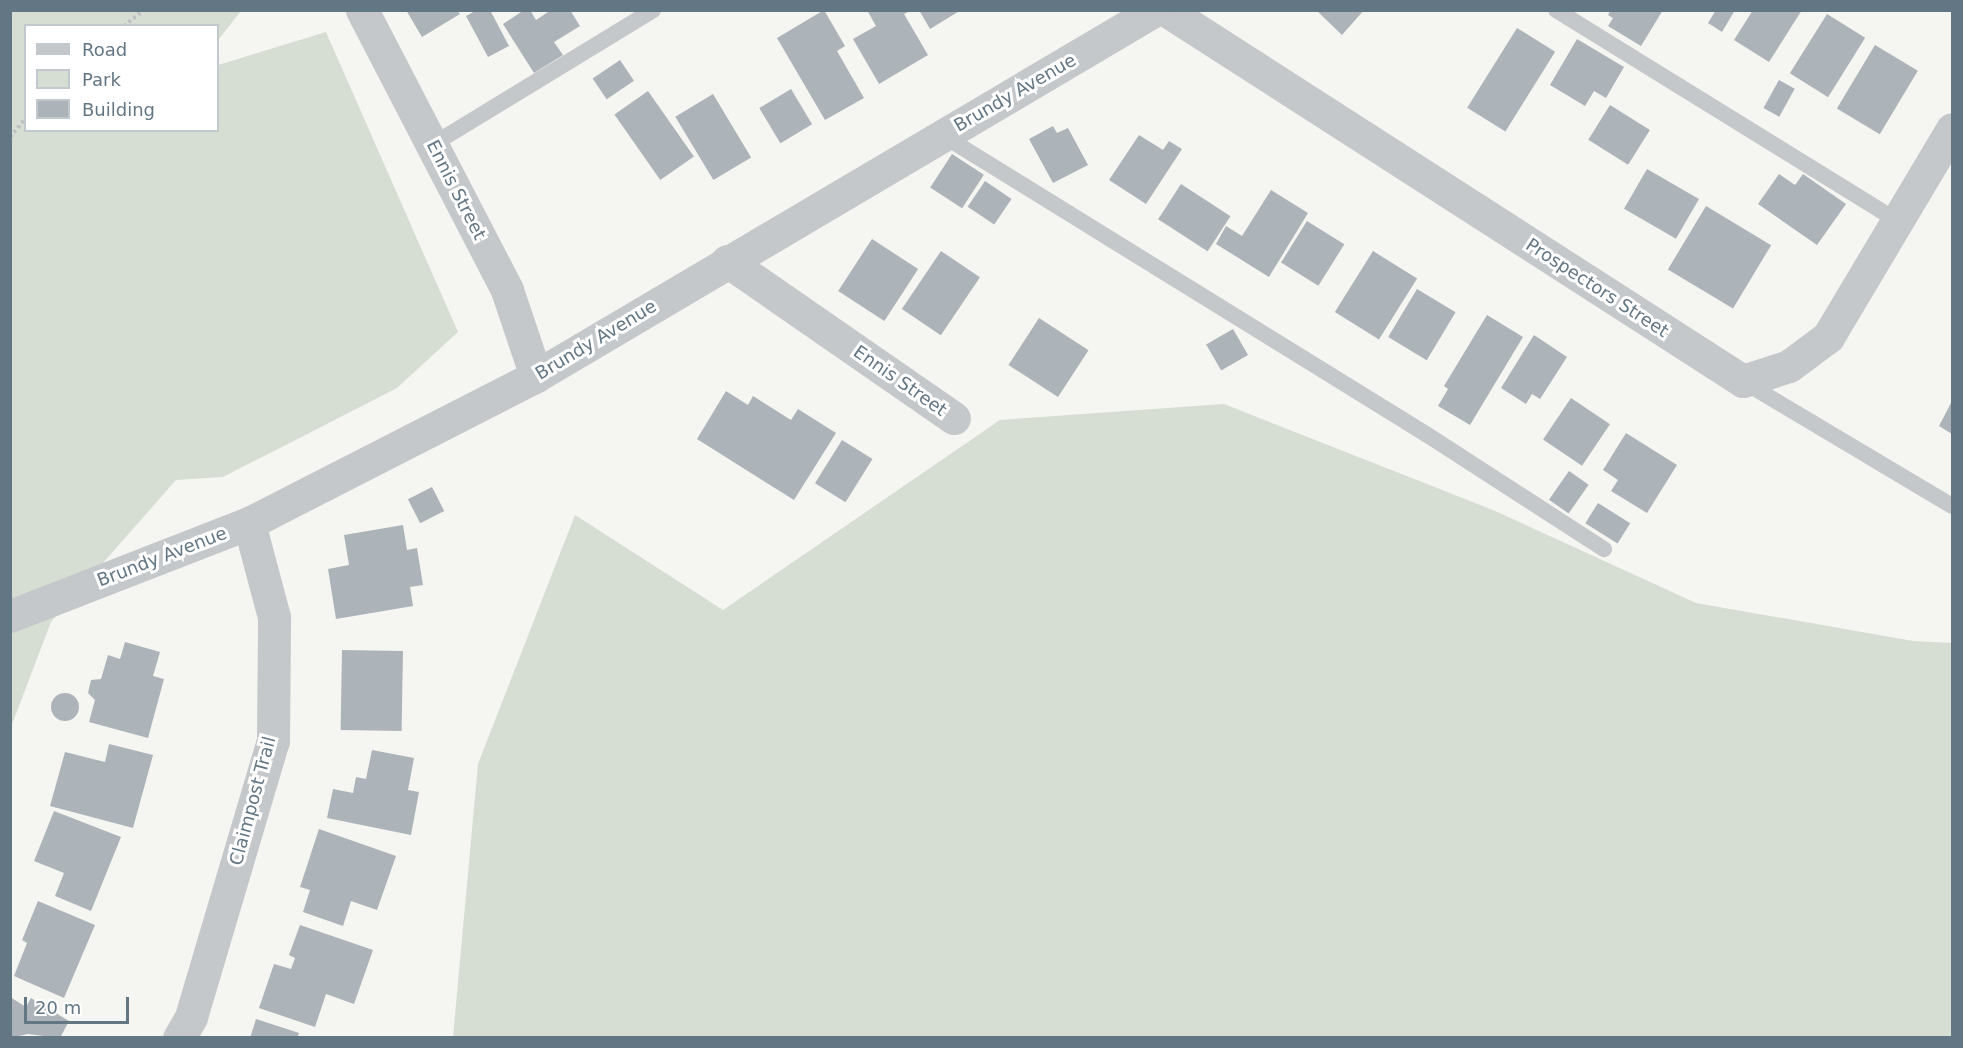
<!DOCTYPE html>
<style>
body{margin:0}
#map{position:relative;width:1963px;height:1048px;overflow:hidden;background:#f5f5f1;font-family:"DejaVu Sans",sans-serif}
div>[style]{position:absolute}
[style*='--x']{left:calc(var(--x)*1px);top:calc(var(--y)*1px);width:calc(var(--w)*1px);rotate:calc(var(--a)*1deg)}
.green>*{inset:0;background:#d6ddd2}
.building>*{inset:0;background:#acb4b9;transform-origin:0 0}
.round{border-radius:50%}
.path>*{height:4px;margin-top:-2px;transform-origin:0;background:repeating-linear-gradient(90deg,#bec0c2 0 3px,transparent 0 6px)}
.lane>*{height:16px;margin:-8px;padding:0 8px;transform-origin:8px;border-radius:8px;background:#c5c8cb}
.street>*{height:33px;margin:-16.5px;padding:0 16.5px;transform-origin:16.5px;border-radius:16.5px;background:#c5c8cb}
span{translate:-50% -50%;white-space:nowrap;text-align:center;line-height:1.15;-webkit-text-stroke:6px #fff;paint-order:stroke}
.street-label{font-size:18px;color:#637684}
.frame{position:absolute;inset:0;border:12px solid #637684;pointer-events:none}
.legend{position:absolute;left:24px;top:24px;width:195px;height:108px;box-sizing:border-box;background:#fff;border:2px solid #c1c8ce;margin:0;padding:8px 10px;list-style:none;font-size:18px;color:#637684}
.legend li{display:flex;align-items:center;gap:12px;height:30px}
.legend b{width:30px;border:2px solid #c1c8ce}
.scale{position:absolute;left:24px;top:997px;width:105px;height:27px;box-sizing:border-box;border:3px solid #637684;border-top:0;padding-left:8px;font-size:18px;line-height:21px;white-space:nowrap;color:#637684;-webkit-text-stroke:4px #fff;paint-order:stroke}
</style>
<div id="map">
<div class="green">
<i style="clip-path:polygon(11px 11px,241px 11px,218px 40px,218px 26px,26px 26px,26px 130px,218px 130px,218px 65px,326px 32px,458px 332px,397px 388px,223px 477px,176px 480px,51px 622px,11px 727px)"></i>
<i style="clip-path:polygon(1224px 404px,1493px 510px,1696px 603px,1913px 641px,1952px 643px,1952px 1037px,453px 1037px,478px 764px,575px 515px,723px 610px,1000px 420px)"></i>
</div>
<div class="building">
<i style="clip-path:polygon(406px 10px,457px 10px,460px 14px,422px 37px)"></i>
<i style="clip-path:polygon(477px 10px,490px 10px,509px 46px,488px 57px,466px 16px)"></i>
<i style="clip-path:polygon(524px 10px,530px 10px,536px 20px,551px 10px,570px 10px,580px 26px,554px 42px,563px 55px,534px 73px,503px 24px)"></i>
<i style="clip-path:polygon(824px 10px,845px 46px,837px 51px,864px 98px,825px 120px,777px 38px)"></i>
<i style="clip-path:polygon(867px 10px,912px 10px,904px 14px,928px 55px,879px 84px,853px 39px,876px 26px)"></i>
<i style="clip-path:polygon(919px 10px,961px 10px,930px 29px)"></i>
<i style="clip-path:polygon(1316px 10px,1364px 10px,1342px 35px)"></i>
<i style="clip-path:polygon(1611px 10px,1663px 10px,1641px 46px,1608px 26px,1613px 18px,1608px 15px)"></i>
<i style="clip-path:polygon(1716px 10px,1735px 10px,1722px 32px,1708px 23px)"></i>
<i style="clip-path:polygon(1753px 10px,1802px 10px,1769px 62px,1734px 40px)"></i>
<i style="left:1827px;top:14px;width:45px;height:70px;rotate:32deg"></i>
<i style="left:1517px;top:28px;width:45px;height:94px;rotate:32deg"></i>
<i style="clip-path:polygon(1577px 39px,1624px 67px,1606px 98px,1594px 91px,1585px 106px,1550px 85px)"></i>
<i style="left:1875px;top:45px;width:50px;height:74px;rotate:31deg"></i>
<i style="left:620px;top:60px;width:25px;height:33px;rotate:56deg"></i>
<i style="left:1779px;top:80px;width:18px;height:32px;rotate:29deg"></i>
<i style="left:791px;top:89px;width:41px;height:37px;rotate:59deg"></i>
<i style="left:648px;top:91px;width:80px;height:41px;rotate:55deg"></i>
<i style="left:713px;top:94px;width:74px;height:44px;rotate:59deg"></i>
<i style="left:1610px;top:105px;width:47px;height:41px;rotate:32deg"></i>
<i style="clip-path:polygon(1053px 126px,1057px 133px,1068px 128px,1088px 165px,1053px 183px,1029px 139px)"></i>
<i style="clip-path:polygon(1139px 135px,1163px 150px,1169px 141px,1182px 149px,1146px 204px,1109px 180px)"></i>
<i style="left:952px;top:154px;width:38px;height:40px;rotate:33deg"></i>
<i style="left:1647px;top:169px;width:60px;height:46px;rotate:30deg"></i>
<i style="clip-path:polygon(1779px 174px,1795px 185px,1803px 174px,1846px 204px,1817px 245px,1758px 204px)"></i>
<i style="left:985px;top:181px;width:32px;height:31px;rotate:34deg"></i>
<i style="left:1181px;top:184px;width:59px;height:42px;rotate:33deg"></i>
<i style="clip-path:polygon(1271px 190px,1308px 213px,1269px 277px,1216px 244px,1226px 226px,1242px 236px)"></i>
<i style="left:1706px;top:206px;width:76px;height:74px;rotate:31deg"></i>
<i style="left:1307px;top:221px;width:44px;height:49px;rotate:32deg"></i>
<i style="left:872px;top:239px;width:55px;height:62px;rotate:33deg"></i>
<i style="left:941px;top:251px;width:47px;height:70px;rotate:34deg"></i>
<i style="left:1373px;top:251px;width:52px;height:72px;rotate:32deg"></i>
<i style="left:1417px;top:289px;width:45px;height:56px;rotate:31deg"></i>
<i style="clip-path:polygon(1487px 315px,1523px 337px,1470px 425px,1438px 406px,1448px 389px,1444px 386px)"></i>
<i style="left:1039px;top:318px;width:59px;height:56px;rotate:33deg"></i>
<i style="left:1233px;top:329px;width:30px;height:31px;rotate:60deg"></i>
<i style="clip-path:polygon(1534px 335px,1567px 357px,1540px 399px,1532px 394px,1526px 404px,1501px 388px)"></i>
<i style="clip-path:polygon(726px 391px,748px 405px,753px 396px,791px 420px,798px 409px,836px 433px,794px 500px,697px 439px)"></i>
<i style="left:1571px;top:398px;width:47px;height:50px;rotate:34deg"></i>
<i style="clip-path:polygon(1952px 401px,1952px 434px,1939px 426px)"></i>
<i style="clip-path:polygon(1626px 433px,1677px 465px,1647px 513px,1611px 491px,1618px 480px,1603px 470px)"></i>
<i style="left:842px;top:440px;width:36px;height:51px;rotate:32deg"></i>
<i style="left:1569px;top:471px;width:24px;height:35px;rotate:35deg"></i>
<i style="left:432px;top:487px;width:27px;height:27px;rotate:63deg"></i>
<i style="left:1598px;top:503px;width:38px;height:24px;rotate:32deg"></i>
<i style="clip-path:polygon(403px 525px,407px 550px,417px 548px,423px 585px,410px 587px,413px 606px,336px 619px,328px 569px,349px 565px,344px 535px)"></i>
<i style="clip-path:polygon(125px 642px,160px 652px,153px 676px,164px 679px,148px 738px,89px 722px,95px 700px,88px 693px,91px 680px,101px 679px,108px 655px,120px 659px)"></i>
<i style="left:342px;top:650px;width:61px;height:80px;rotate:1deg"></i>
<i class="round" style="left:51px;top:693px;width:28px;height:28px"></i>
<i style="clip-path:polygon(109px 744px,153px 755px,133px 828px,50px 806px,65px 752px,105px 762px)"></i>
<i style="clip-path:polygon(372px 750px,414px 758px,408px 790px,419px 792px,411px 835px,327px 818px,333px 789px,353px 793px,356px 777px,366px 779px)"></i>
<i style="clip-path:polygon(54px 811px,121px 837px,91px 911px,55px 896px,64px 873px,34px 861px)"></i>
<i style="clip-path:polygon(319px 829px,396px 856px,377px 910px,351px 901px,343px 926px,303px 912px,310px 890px,300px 887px)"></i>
<i style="clip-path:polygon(38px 901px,95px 925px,64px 998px,14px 976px,27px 943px,22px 940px)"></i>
<i style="clip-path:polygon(300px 925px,373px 950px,354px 1004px,326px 994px,315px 1027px,259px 1008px,274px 964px,291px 969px,295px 958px,289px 955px)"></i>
<i style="clip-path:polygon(10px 997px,26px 1007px,31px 998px,69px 1021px,60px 1038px,28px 1034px,10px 1038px)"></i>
<i style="clip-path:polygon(256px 1019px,299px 1033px,297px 1038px,250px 1038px)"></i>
</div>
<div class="path">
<i style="--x:124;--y:26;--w:26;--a:-39"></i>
<i style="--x:10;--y:137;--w:25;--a:-50"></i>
</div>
<div class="lane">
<i style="--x:1556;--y:10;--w:401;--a:31.7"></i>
<i style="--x:942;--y:135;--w:569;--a:31.71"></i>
<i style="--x:1426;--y:434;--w:212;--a:32.9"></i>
<i style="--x:432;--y:145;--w:259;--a:-31.4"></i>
<i style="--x:1744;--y:382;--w:242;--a:30.8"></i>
</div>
<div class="street">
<i style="--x:362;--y:10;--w:315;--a:62.6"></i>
<i style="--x:507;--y:290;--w:91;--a:71.4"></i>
<i style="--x:1166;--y:10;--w:686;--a:32.74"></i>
<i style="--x:1743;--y:381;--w:48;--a:-18.1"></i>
<i style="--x:1789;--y:366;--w:49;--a:-36.6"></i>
<i style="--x:1828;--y:337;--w:242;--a:-59.2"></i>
<i style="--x:727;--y:261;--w:276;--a:34.7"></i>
<i style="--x:10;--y:616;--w:256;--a:-21.3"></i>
<i style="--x:249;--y:523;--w:322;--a:-27.1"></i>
<i style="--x:536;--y:376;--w:719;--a:-30.59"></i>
<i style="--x:179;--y:1038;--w:24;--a:-60"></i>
<i style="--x:191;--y:1017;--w:288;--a:-73.5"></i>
<i style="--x:273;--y:741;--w:124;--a:-89.5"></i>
<i style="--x:274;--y:617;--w:97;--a:-104.9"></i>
</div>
<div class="street-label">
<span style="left:1015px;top:93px;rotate:-30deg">Brundy Avenue</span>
<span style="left:456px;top:190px;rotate:63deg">Ennis Street</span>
<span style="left:1597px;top:288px;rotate:33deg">Prospectors Street</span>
<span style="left:596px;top:340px;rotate:-31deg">Brundy Avenue</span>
<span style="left:900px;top:381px;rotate:35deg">Ennis Street</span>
<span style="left:162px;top:557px;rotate:-21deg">Brundy Avenue</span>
<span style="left:253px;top:801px;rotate:-75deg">Claimpost Trail</span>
</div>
<div class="frame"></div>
<ul class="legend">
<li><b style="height:8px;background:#c5c8cb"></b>Road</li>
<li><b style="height:16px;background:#d6ddd2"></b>Park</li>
<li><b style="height:16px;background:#acb4b9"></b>Building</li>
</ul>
<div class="scale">20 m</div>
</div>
